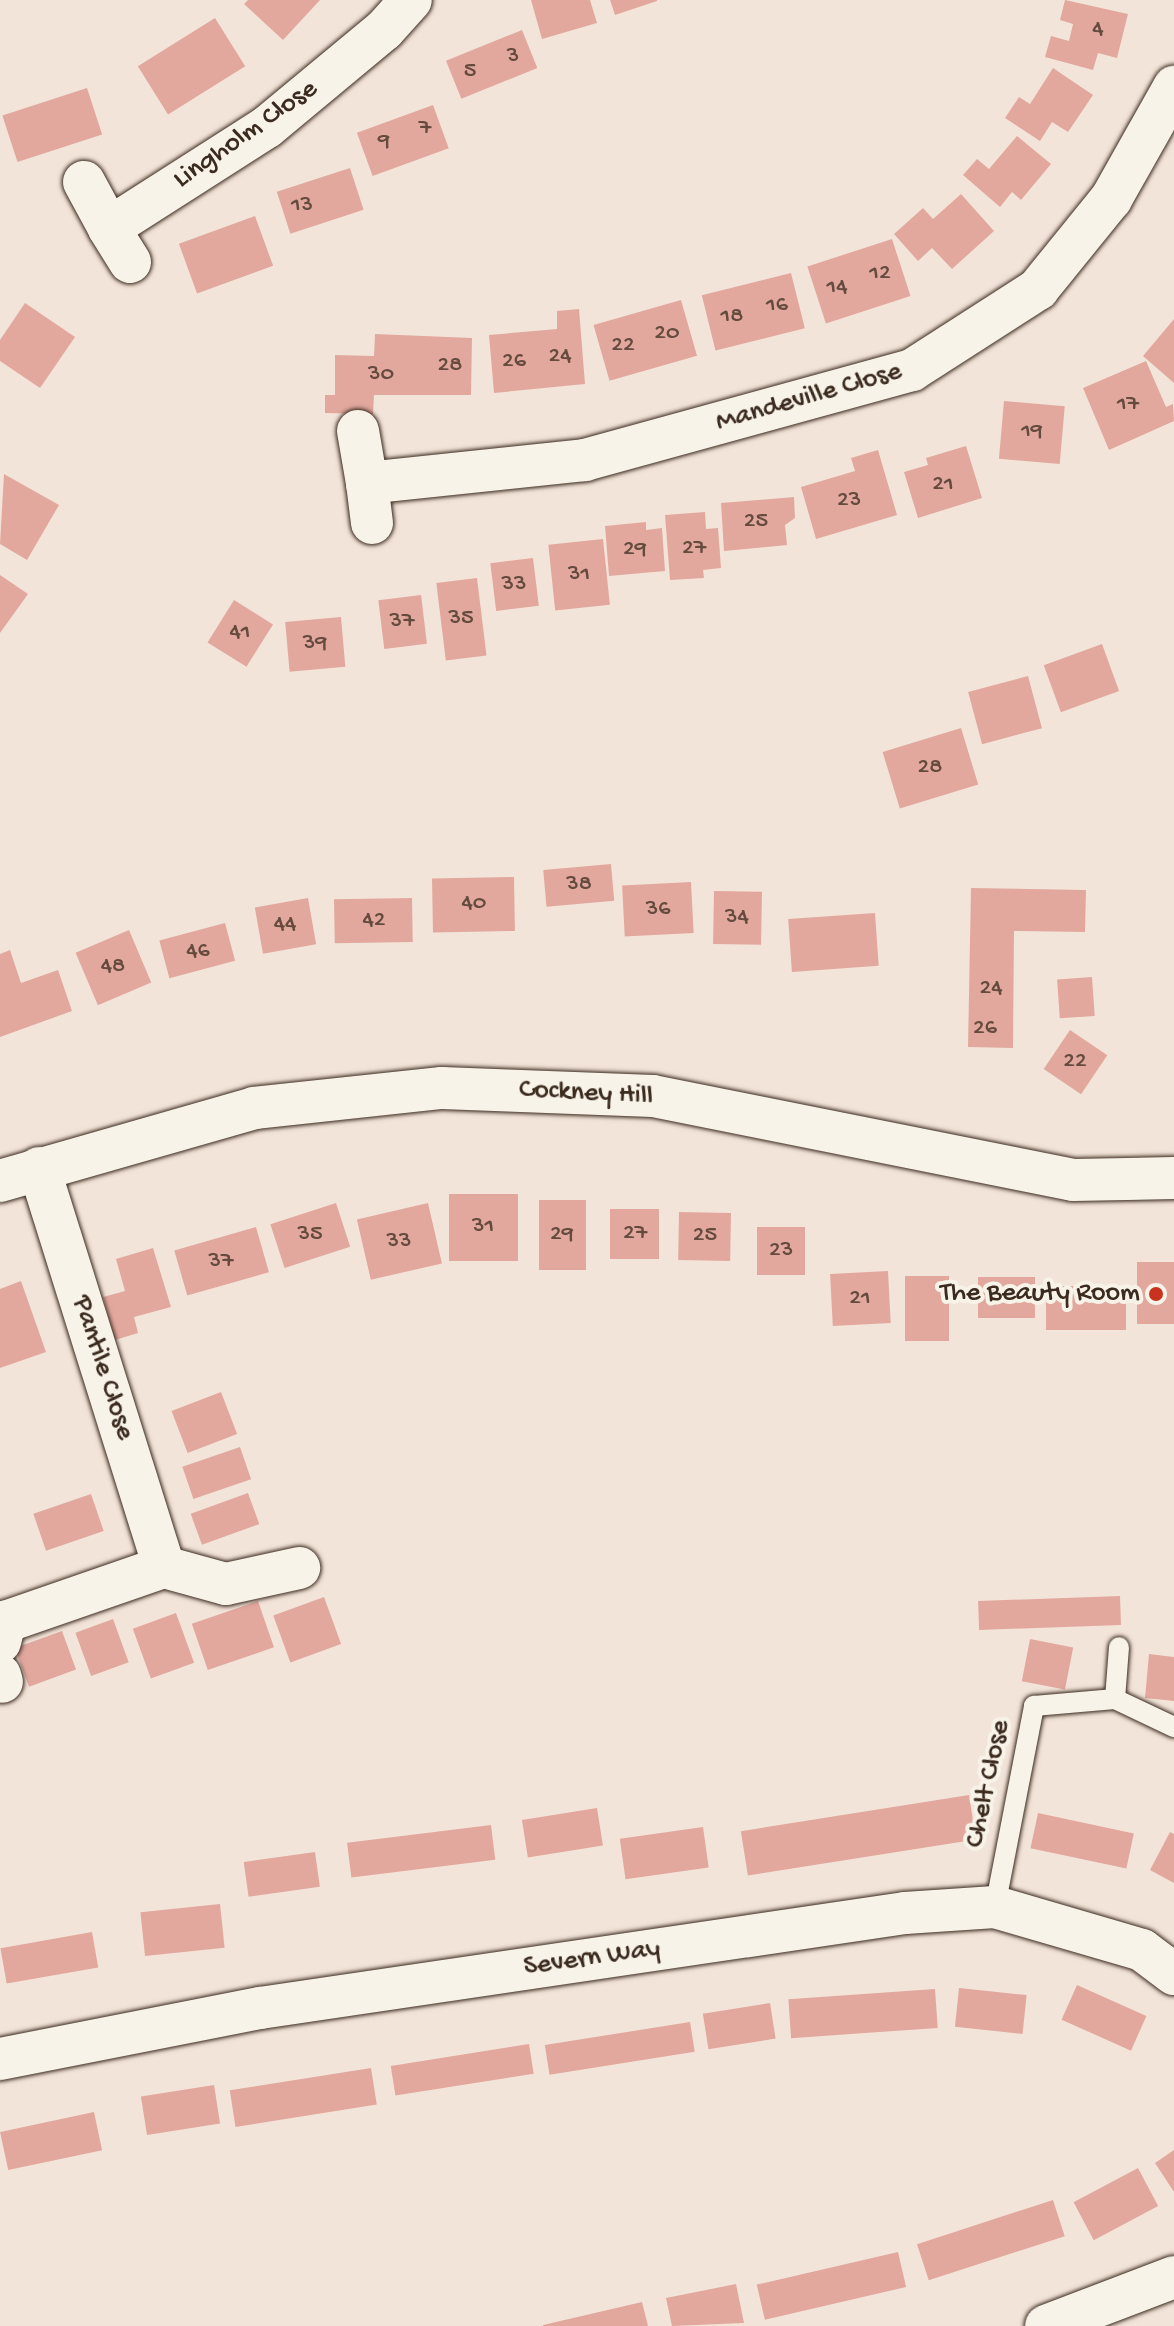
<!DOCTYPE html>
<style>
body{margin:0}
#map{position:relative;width:1174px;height:2326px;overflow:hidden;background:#f3e4d9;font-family:"Gochi Hand",sans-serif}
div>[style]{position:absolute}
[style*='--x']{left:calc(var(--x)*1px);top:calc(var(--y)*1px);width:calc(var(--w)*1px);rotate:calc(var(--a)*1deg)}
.building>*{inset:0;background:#e2a89e;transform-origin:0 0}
.roads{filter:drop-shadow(0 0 2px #3b2a1e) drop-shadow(0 0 2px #3b2a1e)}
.lane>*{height:20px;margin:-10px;padding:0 10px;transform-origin:10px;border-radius:10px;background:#f7f3e8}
.street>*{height:42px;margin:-21px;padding:0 21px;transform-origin:21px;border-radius:21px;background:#f7f3e8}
.dots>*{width:22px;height:22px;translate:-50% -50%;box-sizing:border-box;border:4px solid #f7f3e8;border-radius:50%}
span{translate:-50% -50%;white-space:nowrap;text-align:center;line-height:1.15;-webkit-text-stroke:8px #f7f3e8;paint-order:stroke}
.number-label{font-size:24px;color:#654a3e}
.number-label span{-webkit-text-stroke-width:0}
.street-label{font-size:28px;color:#3b2a1e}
.poi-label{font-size:28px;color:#3b2a1e}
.right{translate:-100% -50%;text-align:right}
</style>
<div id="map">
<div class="building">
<i style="clip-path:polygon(248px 0,320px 0,283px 40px,244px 4px)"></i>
<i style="clip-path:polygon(531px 0,590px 0,597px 23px,542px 39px)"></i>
<i style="clip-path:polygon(610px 0,657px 0,657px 1px,615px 15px)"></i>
<i style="clip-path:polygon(1065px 0,1128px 14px,1117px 58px,1098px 53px,1093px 70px,1045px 57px,1051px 36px,1069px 41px,1073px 24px,1060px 20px)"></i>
<i style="left:215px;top:18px;width:57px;height:91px;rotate:58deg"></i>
<i style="left:522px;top:30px;width:41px;height:82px;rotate:68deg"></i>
<i style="clip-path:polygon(1053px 68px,1093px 95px,1068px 132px,1052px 122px,1040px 141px,1005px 118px,1019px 97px,1030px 104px)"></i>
<i style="left:87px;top:88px;width:49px;height:89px;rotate:72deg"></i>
<i style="left:433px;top:105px;width:46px;height:81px;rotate:70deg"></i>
<i style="clip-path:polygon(1017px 136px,1051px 164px,1021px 200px,1012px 192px,1000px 207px,963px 175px,977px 159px,989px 169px)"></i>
<i style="left:350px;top:168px;width:44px;height:77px;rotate:72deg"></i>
<i style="clip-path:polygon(961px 194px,994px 231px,952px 269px,932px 248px,918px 261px,894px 234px,923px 208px,933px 219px)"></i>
<i style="left:255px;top:216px;width:53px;height:81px;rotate:70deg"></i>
<i style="left:892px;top:239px;width:60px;height:89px;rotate:72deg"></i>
<i style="left:791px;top:273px;width:57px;height:92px;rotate:76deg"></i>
<i style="left:681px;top:300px;width:58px;height:91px;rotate:74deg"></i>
<i style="clip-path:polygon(25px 303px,75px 337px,40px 388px,0 361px,0 340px)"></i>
<i style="clip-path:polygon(579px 309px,585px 384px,494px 393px,489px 335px,557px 329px,557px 311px)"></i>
<i style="clip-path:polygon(1174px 319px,1174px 383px,1143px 356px)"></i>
<i style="clip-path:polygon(375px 334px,472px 338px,471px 395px,374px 395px,373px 414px,325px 413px,325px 395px,335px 395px,335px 355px,374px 356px)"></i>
<i style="clip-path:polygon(1146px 361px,1166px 407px,1173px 404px,1174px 421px,1109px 450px,1083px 388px)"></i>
<i style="left:1004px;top:401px;width:61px;height:58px;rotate:5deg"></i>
<i style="clip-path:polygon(966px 446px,982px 498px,918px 518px,904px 472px,928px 465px,926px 458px)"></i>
<i style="clip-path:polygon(878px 450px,897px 515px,816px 539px,801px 487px,855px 471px,851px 458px)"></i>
<i style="clip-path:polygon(4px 474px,59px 505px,27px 560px,0 544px)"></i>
<i style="clip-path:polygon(794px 497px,795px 518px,785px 525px,787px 545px,724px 551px,721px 503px)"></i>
<i style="clip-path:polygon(705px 512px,706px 529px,718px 528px,721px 568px,703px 570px,704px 578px,670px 580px,665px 515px)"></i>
<i style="clip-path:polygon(646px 522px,646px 530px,662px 528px,665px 571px,609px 576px,605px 526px)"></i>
<i style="left:603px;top:539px;width:66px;height:55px;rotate:84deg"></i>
<i style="left:533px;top:558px;width:48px;height:43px;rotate:83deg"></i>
<i style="clip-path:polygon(0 575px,28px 594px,0 633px)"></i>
<i style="left:477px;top:578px;width:78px;height:41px;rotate:83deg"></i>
<i style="left:421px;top:595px;width:49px;height:43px;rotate:83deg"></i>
<i style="left:234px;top:600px;width:46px;height:50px;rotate:32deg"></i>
<i style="left:341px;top:617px;width:50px;height:56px;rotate:85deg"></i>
<i style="left:1102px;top:644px;width:50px;height:62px;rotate:70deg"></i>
<i style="left:1028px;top:676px;width:54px;height:62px;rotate:75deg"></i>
<i style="left:961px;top:728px;width:59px;height:82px;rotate:73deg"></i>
<i style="left:611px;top:864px;width:37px;height:68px;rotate:85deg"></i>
<i style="left:514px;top:877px;width:54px;height:82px;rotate:89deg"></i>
<i style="left:691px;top:882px;width:51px;height:69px;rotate:87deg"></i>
<i style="clip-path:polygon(971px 888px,1086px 890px,1085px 932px,1014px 931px,1013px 1048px,968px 1047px)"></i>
<i style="left:714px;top:891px;width:48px;height:53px;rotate:1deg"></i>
<i style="left:308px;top:898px;width:47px;height:54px;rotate:80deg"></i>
<i style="left:412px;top:898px;width:44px;height:78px;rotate:89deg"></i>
<i style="left:875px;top:913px;width:53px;height:87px;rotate:86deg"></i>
<i style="left:225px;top:923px;width:39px;height:68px;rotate:75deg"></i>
<i style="left:129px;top:930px;width:57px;height:58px;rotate:67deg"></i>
<i style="clip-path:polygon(10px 950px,21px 983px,58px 970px,72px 1011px,0 1037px,0 954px)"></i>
<i style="left:1092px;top:977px;width:39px;height:35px;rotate:86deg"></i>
<i style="left:1070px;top:1030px;width:45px;height:47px;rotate:34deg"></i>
<i style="left:449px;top:1194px;width:69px;height:67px"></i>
<i style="left:539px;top:1200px;width:47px;height:70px"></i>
<i style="left:336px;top:1203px;width:46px;height:69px;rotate:72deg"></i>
<i style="left:428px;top:1203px;width:62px;height:73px;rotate:77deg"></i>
<i style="left:610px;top:1209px;width:49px;height:50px"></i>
<i style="left:679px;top:1212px;width:52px;height:48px;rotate:1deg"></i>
<i style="left:256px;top:1227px;width:47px;height:85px;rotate:74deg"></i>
<i style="left:757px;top:1227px;width:48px;height:48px"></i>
<i style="clip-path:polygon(153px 1248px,171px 1307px,134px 1317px,138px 1333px,115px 1340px,103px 1297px,125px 1291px,116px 1259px)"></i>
<i style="left:1174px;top:1262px;width:62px;height:37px;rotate:90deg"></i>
<i style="left:888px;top:1271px;width:52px;height:58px;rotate:87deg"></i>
<i style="left:905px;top:1276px;width:44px;height:65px"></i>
<i style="left:1035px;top:1277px;width:41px;height:57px;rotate:90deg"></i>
<i style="clip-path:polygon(21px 1281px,46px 1352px,0 1368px,0 1289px)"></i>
<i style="left:1046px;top:1286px;width:80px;height:44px"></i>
<i style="left:221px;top:1392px;width:45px;height:53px;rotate:69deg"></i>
<i style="left:240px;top:1447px;width:34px;height:61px;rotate:71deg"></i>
<i style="left:248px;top:1493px;width:33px;height:61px;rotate:70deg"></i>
<i style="left:91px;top:1494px;width:39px;height:61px;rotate:71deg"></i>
<i style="left:1120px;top:1596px;width:29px;height:142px;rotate:88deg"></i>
<i style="left:324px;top:1597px;width:50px;height:54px;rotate:70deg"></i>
<i style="left:258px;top:1601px;width:49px;height:70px;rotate:71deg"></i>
<i style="left:176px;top:1613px;width:53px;height:46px;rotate:70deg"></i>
<i style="left:113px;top:1619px;width:46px;height:40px;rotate:70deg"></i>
<i style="left:62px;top:1631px;width:41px;height:50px;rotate:70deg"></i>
<i style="left:1030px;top:1639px;width:44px;height:43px;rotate:11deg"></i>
<i style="clip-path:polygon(1149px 1654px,1174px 1657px,1174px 1701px,1145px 1698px)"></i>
<i style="left:969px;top:1795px;width:45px;height:231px;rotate:81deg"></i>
<i style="left:597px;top:1808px;width:38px;height:76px;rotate:81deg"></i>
<i style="left:1038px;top:1813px;width:98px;height:36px;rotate:12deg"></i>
<i style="left:491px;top:1825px;width:35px;height:145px;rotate:83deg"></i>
<i style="left:703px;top:1827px;width:41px;height:84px;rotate:82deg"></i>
<i style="clip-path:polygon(1170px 1832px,1174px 1834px,1174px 1883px,1150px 1870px)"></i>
<i style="left:315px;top:1852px;width:35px;height:72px;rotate:82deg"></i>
<i style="left:220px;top:1904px;width:44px;height:80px;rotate:84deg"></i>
<i style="left:92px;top:1932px;width:36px;height:93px;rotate:80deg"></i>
<i style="left:1077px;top:1985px;width:76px;height:38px;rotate:24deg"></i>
<i style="left:959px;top:1988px;width:68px;height:39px;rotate:6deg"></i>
<i style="left:935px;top:1989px;width:39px;height:147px;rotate:86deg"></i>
<i style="left:770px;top:2003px;width:36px;height:68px;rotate:81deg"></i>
<i style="left:690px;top:2022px;width:30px;height:147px;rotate:81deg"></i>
<i style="left:529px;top:2044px;width:30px;height:140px;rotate:81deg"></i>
<i style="left:371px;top:2068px;width:37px;height:143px;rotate:81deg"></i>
<i style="left:214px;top:2085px;width:39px;height:74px;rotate:81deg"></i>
<i style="left:94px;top:2112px;width:39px;height:96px;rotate:78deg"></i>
<i style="clip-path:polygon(1174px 2150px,1174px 2192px,1155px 2163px)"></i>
<i style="left:1138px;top:2168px;width:43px;height:73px;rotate:62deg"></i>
<i style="left:1053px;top:2200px;width:38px;height:143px;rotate:72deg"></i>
<i style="left:898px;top:2252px;width:36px;height:145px;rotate:77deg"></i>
<i style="clip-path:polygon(736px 2284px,744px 2323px,672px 2326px,666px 2298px)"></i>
<i style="clip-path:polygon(642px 2302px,648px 2326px,543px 2326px,543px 2325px)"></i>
</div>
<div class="roads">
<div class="lane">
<i style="--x:1115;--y:1699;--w:52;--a:-85.6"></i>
<i style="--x:995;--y:1907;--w:205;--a:-79"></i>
<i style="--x:1034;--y:1706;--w:81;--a:-4.9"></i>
<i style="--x:1115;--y:1699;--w:65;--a:25.4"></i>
</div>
<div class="street">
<i style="--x:84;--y:182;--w:52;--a:61.5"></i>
<i style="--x:130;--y:262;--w:40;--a:-122"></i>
<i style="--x:109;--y:228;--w:188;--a:-32.6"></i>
<i style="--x:267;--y:127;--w:152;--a:-39.7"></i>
<i style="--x:384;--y:30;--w:40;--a:-48"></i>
<i style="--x:358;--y:431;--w:53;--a:80.2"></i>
<i style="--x:372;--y:523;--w:40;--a:-97.1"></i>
<i style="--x:367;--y:483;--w:219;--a:-6"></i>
<i style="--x:585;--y:460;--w:339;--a:-15.4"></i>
<i style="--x:912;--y:370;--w:150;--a:-32.7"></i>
<i style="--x:1038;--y:289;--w:116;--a:-51"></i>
<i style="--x:1111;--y:199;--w:129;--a:-60.6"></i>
<i style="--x:39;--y:1168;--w:418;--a:72.6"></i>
<i style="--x:164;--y:1567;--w:64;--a:15.3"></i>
<i style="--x:226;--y:1584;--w:75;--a:-12.4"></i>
<i style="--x:0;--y:1181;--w:264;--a:-16"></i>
<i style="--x:254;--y:1108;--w:189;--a:-6.1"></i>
<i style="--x:442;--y:1088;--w:211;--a:2.2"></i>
<i style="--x:653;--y:1096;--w:428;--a:11.3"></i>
<i style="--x:1073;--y:1180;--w:101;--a:-1.1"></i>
<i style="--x:0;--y:1642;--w:21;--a:-76"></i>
<i style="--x:5;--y:1622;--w:168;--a:-19.1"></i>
<i style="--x:0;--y:1675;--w:7;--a:74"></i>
<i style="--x:0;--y:2059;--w:265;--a:-11.1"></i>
<i style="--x:260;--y:2008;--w:652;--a:-8.38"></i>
<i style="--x:905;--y:1913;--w:90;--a:-3.8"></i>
<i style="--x:995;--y:1907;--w:153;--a:16.3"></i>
<i style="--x:1142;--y:1950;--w:40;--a:37"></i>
<i style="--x:1046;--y:2326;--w:137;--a:-20.9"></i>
</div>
</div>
<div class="dots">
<i style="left:1156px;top:1294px;background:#c8321e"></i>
</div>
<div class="number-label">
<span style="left:1098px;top:30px">4</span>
<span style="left:513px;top:57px">3</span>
<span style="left:470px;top:72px">5</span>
<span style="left:425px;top:129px">7</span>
<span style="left:384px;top:142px">9</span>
<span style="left:302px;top:206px">13</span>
<span style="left:880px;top:274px">12</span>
<span style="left:837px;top:288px">14</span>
<span style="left:777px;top:306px">16</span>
<span style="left:732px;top:317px">18</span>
<span style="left:667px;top:334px">20</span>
<span style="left:623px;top:346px">22</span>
<span style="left:560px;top:357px">24</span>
<span style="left:514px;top:362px">26</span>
<span style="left:450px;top:366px">28</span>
<span style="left:381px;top:375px">30</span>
<span style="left:1128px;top:405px">17</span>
<span style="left:1032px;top:432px">19</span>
<span style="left:943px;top:485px">21</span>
<span style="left:849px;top:501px">23</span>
<span style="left:756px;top:522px">25</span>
<span style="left:694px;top:549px">27</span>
<span style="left:635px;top:550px">29</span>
<span style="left:579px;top:575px">31</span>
<span style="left:514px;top:585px">33</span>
<span style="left:461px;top:619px">35</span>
<span style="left:402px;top:622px">37</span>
<span style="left:240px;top:633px">41</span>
<span style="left:315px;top:644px">39</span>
<span style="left:930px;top:768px">28</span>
<span style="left:579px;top:885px">38</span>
<span style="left:474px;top:904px">40</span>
<span style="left:658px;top:910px">36</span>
<span style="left:737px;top:918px">34</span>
<span style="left:374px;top:921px">42</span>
<span style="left:285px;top:925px">44</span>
<span style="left:198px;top:952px">46</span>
<span style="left:113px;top:967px">48</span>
<span style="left:991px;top:989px">24</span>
<span style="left:985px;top:1029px">26</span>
<span style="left:1075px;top:1062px">22</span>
<span style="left:483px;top:1227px">31</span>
<span style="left:635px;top:1234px">27</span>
<span style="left:310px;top:1235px">35</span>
<span style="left:562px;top:1235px">29</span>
<span style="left:705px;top:1236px">25</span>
<span style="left:399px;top:1242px">33</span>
<span style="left:781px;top:1251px">23</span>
<span style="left:221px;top:1262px">37</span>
<span style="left:860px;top:1299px">21</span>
</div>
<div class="street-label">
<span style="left:246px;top:135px;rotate:-35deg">Lingholm Close</span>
<span style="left:809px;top:398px;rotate:-16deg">Mandeville Close</span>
<span style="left:586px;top:1094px;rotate:3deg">Cockney Hill</span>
<span style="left:102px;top:1368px;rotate:72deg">Pantile Close</span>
<span style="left:989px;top:1784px;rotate:-78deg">Chelt Close</span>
<span style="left:592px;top:1959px;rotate:-8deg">Severn Way</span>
</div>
<div class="poi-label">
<span class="right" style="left:1140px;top:1294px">The Beauty Room</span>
</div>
</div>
